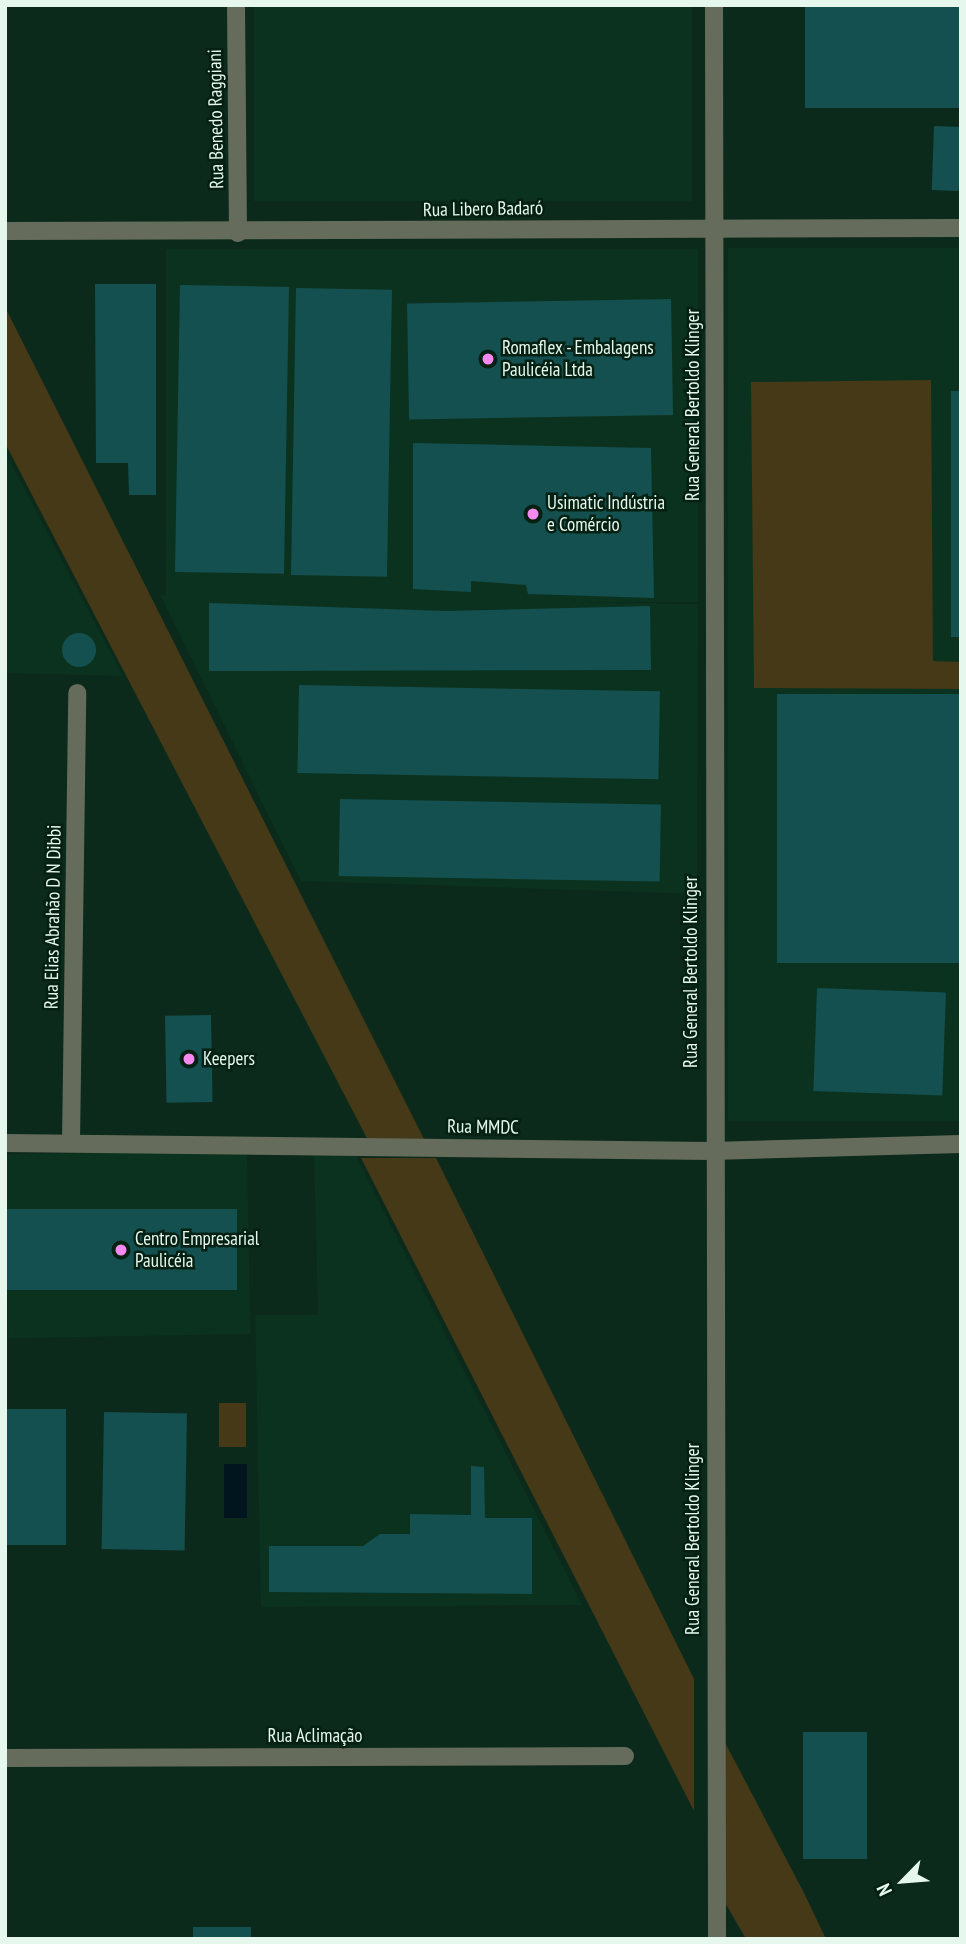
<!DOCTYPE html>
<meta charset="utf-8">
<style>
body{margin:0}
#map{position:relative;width:966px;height:1944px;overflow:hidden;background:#0c2a1b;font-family:"PT Sans Narrow",sans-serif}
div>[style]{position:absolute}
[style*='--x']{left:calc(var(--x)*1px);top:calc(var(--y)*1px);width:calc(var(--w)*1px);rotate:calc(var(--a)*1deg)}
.built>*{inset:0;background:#0b321f;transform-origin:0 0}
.green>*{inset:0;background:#453917;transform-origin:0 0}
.water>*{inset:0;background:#00151e;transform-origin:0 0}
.building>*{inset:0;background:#14504f;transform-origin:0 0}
.round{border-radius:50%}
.minor>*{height:18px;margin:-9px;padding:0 9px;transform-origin:9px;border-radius:9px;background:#666c5b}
.tertiary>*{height:18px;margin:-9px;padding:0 9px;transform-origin:9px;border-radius:9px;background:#666c5b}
.dots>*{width:19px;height:19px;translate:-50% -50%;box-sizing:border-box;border:4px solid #032012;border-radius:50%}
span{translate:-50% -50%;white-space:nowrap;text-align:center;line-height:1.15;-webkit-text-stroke:5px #032012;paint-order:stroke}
.street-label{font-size:19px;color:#e6f7ed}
.poi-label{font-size:19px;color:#e6f7ed}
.left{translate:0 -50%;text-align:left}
.frame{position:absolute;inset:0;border:7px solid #e6f7ed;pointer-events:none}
.north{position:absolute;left:868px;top:1846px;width:70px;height:70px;-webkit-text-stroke:5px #032012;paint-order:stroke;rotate:245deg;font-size:19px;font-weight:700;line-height:28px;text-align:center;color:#e6f7ed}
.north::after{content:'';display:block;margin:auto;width:24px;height:32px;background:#e6f7ed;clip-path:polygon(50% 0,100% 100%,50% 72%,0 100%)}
</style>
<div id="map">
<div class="built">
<i style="left:254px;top:5px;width:438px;height:196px"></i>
<i style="left:728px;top:248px;width:233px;height:873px"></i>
<i style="left:698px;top:249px;width:353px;height:532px;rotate:90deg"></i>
<i style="clip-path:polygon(5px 452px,123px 676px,5px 673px)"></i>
<i style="clip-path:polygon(160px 595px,698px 604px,697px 894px,301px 881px)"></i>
<i style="left:247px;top:1150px;width:184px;height:242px;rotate:89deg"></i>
<i style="clip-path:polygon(314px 1155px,356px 1156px,582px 1605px,261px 1607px,255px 1315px,318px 1315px)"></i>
</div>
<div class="green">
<i style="clip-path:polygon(5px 307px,427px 1145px,370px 1144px,5px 443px)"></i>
<i style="clip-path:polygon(931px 380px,933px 661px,961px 662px,961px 689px,754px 688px,751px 382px)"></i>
<i style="clip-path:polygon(361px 1158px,436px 1158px,694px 1679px,694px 1811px)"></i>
<i style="left:219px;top:1403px;width:27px;height:44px"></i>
<i style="clip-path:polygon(720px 1733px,803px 1891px,826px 1939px,746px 1939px,720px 1894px)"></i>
</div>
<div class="water">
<i style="left:224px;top:1464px;width:23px;height:54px"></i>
</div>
<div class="building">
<i style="left:805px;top:5px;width:156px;height:103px"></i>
<i style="left:934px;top:126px;width:27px;height:64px;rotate:2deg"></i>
<i style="clip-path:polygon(95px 284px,156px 284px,156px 495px,129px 495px,128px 463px,96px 463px)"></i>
<i style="left:180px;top:285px;width:109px;height:287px;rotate:1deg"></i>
<i style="left:296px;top:288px;width:96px;height:287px;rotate:1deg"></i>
<i style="left:671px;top:299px;width:116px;height:264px;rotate:89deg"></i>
<i style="left:961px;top:391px;width:246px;height:10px;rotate:90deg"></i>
<i style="clip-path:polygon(413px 443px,651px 448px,654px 598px,528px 594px,526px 585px,471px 581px,471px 592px,413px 589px)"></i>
<i style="clip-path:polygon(209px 603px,446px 611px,650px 606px,651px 670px,209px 671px)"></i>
<i class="round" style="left:62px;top:633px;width:34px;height:34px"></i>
<i style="left:299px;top:685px;width:361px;height:88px;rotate:1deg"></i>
<i style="left:777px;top:694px;width:184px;height:269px"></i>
<i style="left:340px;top:799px;width:321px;height:77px;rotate:1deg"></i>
<i style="left:817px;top:988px;width:129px;height:103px;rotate:2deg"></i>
<i style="left:211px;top:1015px;width:87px;height:46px;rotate:89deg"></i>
<i style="left:5px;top:1209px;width:232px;height:81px"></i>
<i style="left:5px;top:1409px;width:61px;height:136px"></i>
<i style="left:104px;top:1412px;width:83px;height:137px;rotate:1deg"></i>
<i style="clip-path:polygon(471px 1466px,484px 1467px,485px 1518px,532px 1518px,532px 1594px,269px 1592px,269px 1546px,363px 1546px,380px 1534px,410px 1534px,410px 1514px,471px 1515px)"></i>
<i style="left:803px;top:1732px;width:64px;height:127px"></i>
<i style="left:193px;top:1927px;width:58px;height:12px"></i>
</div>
<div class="minor">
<i style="--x:236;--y:5;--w:228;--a:89.5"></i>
<i style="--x:5;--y:231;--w:956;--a:-0.18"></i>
<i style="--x:71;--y:1143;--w:450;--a:-89.2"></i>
<i style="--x:5;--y:1758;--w:620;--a:-0.18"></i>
</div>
<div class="tertiary">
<i style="--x:714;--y:5;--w:1934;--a:89.91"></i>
<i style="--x:5;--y:1143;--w:707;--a:0.65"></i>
<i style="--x:712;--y:1151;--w:249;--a:-1.6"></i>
</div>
<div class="dots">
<i style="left:488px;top:359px;background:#f689ed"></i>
<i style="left:533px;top:514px;background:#f689ed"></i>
<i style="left:189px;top:1059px;background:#f689ed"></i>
<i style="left:121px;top:1250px;background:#f689ed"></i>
</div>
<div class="street-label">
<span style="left:216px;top:119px;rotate:-91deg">Rua Benedo Raggiani</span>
<span style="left:483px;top:209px;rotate:-1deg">Rua Libero Badaró</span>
<span style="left:693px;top:405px;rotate:-90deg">Rua General Bertoldo Klinger</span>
<span style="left:53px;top:917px;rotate:-89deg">Rua Elias Abrahão D N Dibbi</span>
<span style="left:691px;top:972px;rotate:-90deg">Rua General Bertoldo Klinger</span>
<span style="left:483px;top:1127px;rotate:1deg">Rua MMDC</span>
<span style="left:693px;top:1539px;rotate:-90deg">Rua General Bertoldo Klinger</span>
<span style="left:315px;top:1736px">Rua Aclimação</span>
</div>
<div class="poi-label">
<span class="left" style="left:502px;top:359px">Romaflex - Embalagens<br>Paulicéia Ltda</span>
<span class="left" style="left:547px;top:514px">Usimatic Indústria<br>e Comércio</span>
<span class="left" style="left:203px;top:1059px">Keepers</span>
<span class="left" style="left:135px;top:1250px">Centro Empresarial<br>Paulicéia</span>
</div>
<div class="frame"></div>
<div class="north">N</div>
</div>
